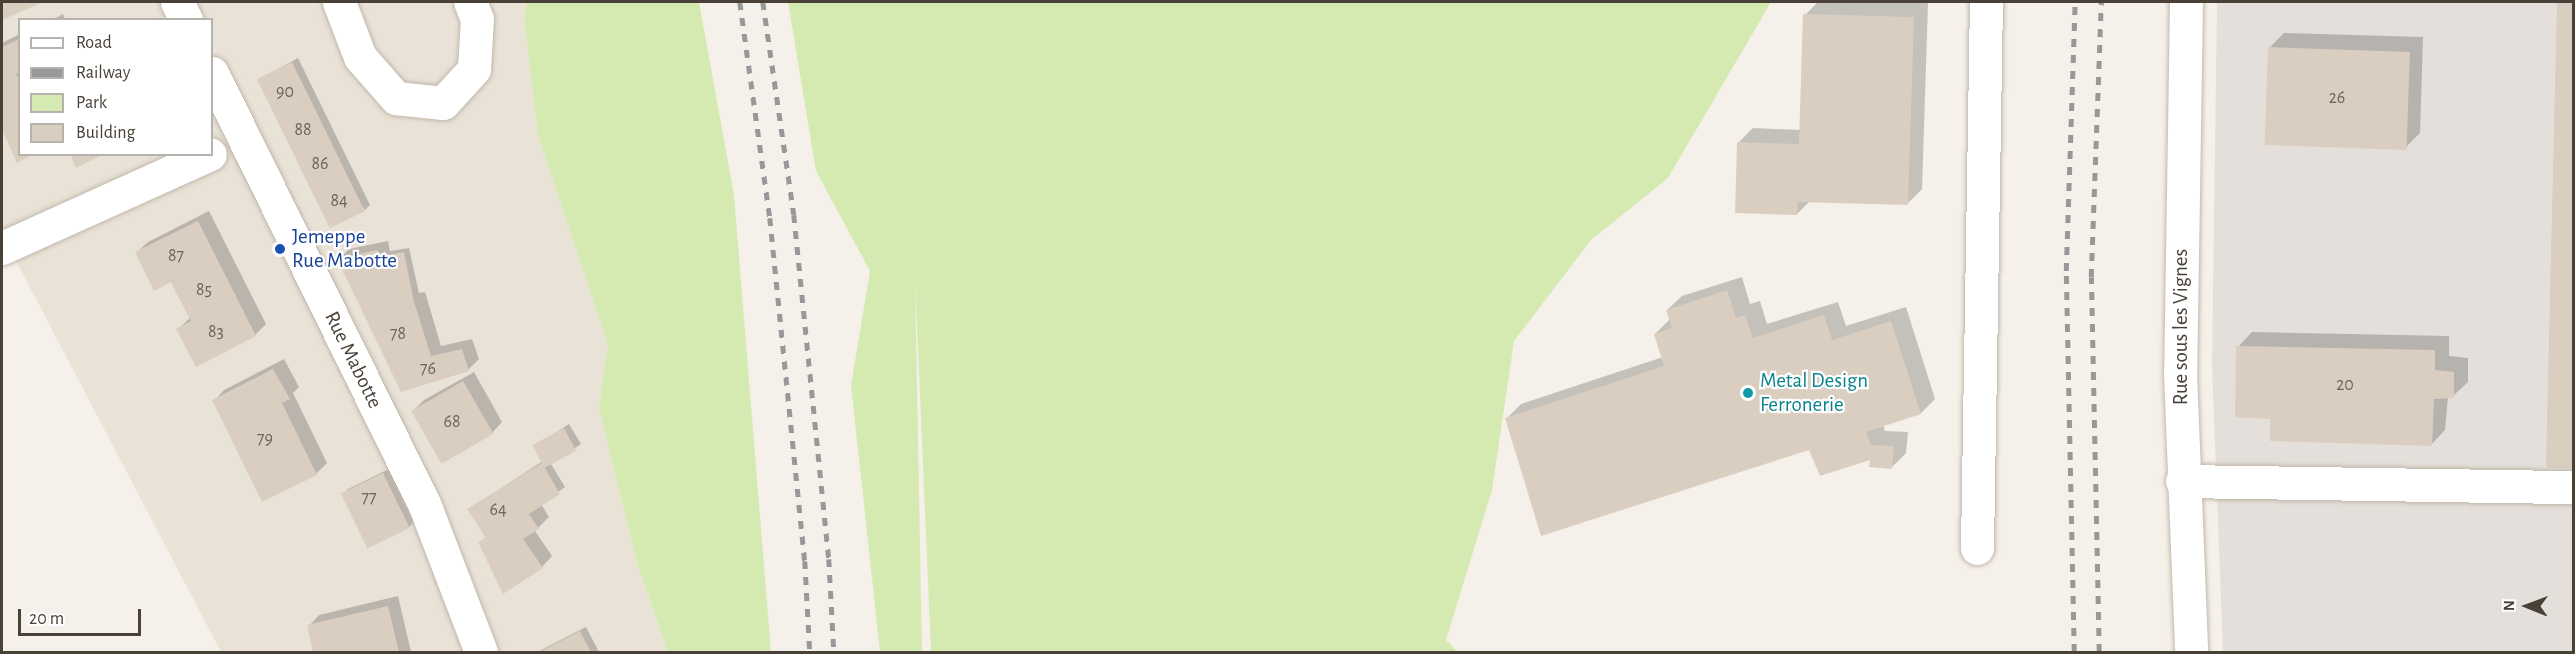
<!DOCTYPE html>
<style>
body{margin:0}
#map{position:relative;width:2575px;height:654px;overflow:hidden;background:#f5f0e9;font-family:"Alegreya Sans",sans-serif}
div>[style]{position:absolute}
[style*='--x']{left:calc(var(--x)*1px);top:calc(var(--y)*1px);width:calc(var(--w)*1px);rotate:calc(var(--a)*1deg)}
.residential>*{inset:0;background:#e9e2d7}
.industrial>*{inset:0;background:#e4dfda}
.green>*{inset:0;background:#d4eab1}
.shadow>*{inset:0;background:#0003}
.building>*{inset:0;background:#dacec1;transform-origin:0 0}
.roads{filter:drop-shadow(0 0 2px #c1b8ab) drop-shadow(0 0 2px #c1b8ab)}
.minor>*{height:33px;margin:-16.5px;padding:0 16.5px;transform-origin:16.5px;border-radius:16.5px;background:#fff}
.rail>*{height:4.5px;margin-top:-2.25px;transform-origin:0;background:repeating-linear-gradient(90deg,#989898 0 8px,transparent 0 16px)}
.dots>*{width:16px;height:16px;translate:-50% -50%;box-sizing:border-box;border:3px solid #fff;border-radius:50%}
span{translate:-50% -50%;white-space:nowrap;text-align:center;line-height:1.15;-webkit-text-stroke:4.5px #fff;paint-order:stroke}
.number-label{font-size:18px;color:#6d645a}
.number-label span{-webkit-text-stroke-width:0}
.transit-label{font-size:21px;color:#164399}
.left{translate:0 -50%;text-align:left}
.street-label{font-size:21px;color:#494137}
.culture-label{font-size:21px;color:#0d838f}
.frame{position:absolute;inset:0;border:3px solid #494137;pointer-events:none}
.legend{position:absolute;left:18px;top:18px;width:195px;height:138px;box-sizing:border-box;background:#fff;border:2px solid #b6b3af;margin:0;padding:8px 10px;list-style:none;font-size:18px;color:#494137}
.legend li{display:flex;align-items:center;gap:12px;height:30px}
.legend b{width:30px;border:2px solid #b6b3af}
.north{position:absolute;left:2497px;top:576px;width:60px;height:60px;-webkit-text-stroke:4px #fff;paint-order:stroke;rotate:271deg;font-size:16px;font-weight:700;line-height:24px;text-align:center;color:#494137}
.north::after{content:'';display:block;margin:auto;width:21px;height:27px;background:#494137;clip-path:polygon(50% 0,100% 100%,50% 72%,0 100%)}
.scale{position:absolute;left:18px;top:609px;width:123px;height:27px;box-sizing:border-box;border:3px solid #494137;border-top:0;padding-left:8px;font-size:18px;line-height:21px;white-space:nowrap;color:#494137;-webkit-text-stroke:4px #fff;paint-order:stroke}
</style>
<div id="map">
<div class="residential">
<i style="clip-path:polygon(evenodd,2px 2px,527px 2px,524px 17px,538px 135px,609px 344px,599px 408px,638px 566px,668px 652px,221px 652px,2px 234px,2px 2px,20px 20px,212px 20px,212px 154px,20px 154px,20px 20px)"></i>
</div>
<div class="industrial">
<i style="clip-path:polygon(2217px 2px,2573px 2px,2573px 652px,2223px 652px,2212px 366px)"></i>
</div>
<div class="green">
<i style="clip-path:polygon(527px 2px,699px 2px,734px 195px,771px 652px,668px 652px,638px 566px,599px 408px,608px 344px,538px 135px,524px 17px)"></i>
<i style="clip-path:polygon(788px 2px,1771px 2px,1668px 178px,1591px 240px,1514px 341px,1492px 490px,1446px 640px,1458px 652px,931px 652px,915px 278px,922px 652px,880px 652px,851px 385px,870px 271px,816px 171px)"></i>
</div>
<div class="shadow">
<i style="clip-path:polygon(2px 2px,40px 2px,2px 19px)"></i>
<i style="clip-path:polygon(1818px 2px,1928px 3px,1922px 189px,1908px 203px,1810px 201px,1797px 214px,1738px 143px,1753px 128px,1801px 130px,1805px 15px)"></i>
<i style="clip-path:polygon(63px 14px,65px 20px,52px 20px)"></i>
<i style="clip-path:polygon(2284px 33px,2423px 37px,2420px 133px,2406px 147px,2269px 48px)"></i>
<i style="clip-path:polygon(20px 34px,20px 154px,18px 161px,2px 126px,2px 43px)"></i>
<i style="clip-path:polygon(298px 58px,370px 205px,365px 210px,258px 80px)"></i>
<i style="clip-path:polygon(209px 211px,266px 324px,255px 335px,197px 365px,178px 329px,191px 317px,171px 280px,137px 252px,148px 242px)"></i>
<i style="clip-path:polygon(388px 241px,390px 251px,409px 248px,419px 293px,425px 292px,441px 346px,472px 339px,479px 359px,468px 370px,402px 390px,339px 259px,349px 249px)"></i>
<i style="clip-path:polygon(1742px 277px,1750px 304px,1760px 301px,1767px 324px,1838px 302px,1846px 326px,1906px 307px,1935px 399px,1921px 413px,1883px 425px,1885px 431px,1908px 432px,1906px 453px,1892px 467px,1871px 458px,1810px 448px,1507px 418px,1521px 404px,1663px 357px,1655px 334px,1670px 319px,1667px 310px,1682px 296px)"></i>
<i style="clip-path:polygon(2252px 332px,2449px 336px,2449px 356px,2468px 358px,2468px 382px,2453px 396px,2448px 397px,2445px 430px,2431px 445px,2271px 417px,2238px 347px)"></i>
<i style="clip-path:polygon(284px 359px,299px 387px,293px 393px,327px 463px,316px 474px,214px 401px,224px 390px)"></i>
<i style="clip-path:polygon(474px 372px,502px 422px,492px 433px,413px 411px,424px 400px)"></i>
<i style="clip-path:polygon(569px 424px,581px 444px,551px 464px,565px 487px,541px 504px,549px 517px,535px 531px,552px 556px,542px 567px,480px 543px,487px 536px,469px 509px,543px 461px,535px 446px)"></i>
<i style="clip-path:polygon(389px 469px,414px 522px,409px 527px,343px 494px,348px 489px)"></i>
<i style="clip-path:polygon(398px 596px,411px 652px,315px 652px,309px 626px,319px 615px)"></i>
<i style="clip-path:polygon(586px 627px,599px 652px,539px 652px,541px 650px)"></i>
</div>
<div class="building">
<i style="clip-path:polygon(2px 2px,43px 2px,2px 20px)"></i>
<i style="clip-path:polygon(2557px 2px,2574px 2px,2574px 468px,2549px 468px,2546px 465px)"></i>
<i style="clip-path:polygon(1803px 14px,1914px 17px,1908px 205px,1798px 202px,1797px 215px,1735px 213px,1737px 142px,1799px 144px)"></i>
<i style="clip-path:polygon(20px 39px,20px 72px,16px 74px,20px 82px,20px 154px,34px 154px,17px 163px,2px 130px,2px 47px)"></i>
<i style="left:2268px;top:47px;width:142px;height:98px;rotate:2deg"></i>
<i style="left:292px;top:62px;width:166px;height:39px;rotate:64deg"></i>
<i style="clip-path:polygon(70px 154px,104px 154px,76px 168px)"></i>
<i style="clip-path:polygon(198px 221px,256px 336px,196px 367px,176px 329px,191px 321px,171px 283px,177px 279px,154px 291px,135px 252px)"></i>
<i style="clip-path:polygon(377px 250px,379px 257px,404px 252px,414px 302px,431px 356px,462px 349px,469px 371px,401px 392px,337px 259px)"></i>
<i style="clip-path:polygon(1727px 290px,1736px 318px,1745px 315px,1753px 338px,1824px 315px,1832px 340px,1891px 321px,1921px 414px,1866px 432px,1871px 445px,1894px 446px,1892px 469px,1869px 467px,1870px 460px,1820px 476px,1809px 450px,1541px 536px,1505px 418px,1664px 366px,1654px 334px,1672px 328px,1666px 310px)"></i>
<i style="clip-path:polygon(2236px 346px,2435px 350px,2435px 370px,2454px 372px,2454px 398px,2434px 399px,2432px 446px,2270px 441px,2270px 419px,2235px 417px)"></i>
<i style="clip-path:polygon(273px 369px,290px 399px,282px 403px,317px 475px,262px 502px,212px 400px)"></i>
<i style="left:463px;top:381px;width:61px;height:60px;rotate:60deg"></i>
<i style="left:564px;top:428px;width:26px;height:36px;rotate:62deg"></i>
<i style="clip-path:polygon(542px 463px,560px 494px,529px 514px,539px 529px,523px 539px,543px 568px,503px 594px,478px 542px,486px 538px,467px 509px)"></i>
<i style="left:383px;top:473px;width:61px;height:47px;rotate:64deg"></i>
<i style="clip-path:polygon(388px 606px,399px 652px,313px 652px,307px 625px)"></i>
<i style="clip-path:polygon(580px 631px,591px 652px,539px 652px)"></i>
</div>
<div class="roads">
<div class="minor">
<i style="--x:177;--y:2;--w:20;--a:63"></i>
<i style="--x:339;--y:2;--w:59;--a:69.1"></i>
<i style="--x:360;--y:57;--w:55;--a:48.7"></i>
<i style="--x:396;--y:98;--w:47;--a:6.1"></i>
<i style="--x:443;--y:103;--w:46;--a:-47.6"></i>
<i style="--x:474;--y:69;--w:50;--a:-86.6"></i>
<i style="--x:477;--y:19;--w:18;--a:-112"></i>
<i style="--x:2186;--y:2;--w:371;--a:90.9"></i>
<i style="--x:2180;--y:373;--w:279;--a:87.7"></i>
<i style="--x:212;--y:73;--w:483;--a:63.8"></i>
<i style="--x:425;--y:506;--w:156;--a:69"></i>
<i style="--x:2;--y:248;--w:228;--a:-24.3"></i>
<i style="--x:2182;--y:481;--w:392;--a:0.9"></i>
<i style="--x:1977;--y:548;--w:546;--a:-89.06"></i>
</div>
</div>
<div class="rail">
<i style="--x:740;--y:2;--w:218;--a:82.1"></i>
<i style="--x:770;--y:218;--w:345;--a:84.2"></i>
<i style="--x:805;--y:561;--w:91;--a:86.9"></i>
<i style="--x:763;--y:2;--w:215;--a:81.7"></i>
<i style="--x:794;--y:215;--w:346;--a:84.2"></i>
<i style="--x:829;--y:559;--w:93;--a:86.9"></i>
<i style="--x:2074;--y:652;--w:381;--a:-91.2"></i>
<i style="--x:2066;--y:271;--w:269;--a:-88.1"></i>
<i style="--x:2099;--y:652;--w:375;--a:-91.2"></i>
<i style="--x:2091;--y:277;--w:275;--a:-87.9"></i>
</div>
<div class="dots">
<i style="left:280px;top:249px;background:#1a4fb4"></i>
<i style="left:1748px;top:393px;background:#0f9aa8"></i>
</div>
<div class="number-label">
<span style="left:285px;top:92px">90</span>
<span style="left:2337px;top:98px">26</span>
<span style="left:303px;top:130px">88</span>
<span style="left:320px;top:164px">86</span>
<span style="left:339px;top:201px">84</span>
<span style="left:176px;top:256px">87</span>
<span style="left:204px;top:290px">85</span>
<span style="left:216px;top:332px">83</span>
<span style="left:398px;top:334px">78</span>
<span style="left:428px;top:369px">76</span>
<span style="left:2345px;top:385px">20</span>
<span style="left:452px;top:422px">68</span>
<span style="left:265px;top:439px">79</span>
<span style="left:369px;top:498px">77</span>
<span style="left:498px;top:510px">64</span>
</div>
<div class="transit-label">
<span class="left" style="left:292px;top:249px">Jemeppe<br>Rue Mabotte</span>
</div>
<div class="street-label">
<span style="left:2181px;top:327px;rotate:-90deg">Rue sous les Vignes</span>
<span style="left:353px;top:360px;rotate:64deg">Rue Mabotte</span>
</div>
<div class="culture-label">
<span class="left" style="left:1760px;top:393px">Metal Design<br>Ferronerie</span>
</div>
<div class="frame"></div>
<ul class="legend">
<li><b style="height:8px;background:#fff"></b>Road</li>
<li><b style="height:8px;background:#989898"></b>Railway</li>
<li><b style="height:16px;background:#d4eab1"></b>Park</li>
<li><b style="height:16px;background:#dacec1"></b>Building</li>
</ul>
<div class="north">N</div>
<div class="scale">20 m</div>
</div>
